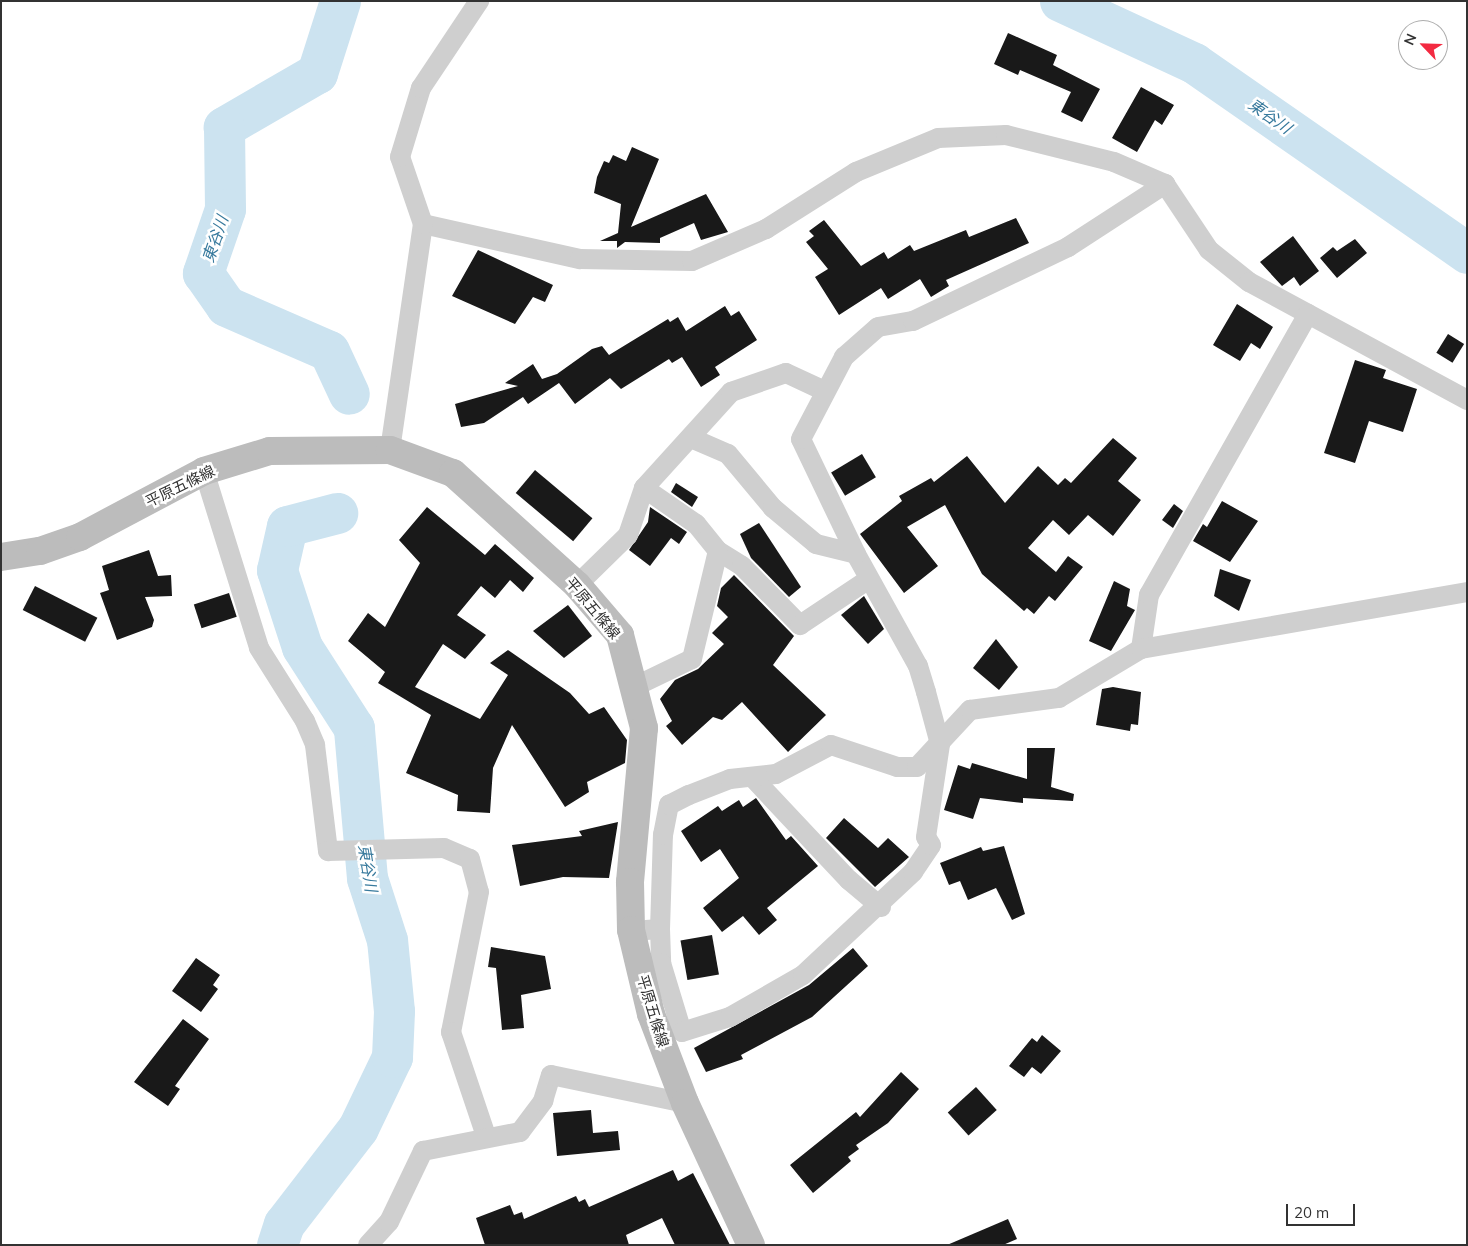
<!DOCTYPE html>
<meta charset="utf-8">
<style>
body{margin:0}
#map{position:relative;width:1468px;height:1246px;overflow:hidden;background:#fff;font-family:Mulish,"Noto Sans JP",sans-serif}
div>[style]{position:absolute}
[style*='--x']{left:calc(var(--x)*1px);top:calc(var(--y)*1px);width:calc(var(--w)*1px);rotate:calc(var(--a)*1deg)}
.river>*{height:41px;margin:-20.5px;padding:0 20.5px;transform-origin:20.5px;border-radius:20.5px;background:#cce3f0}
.building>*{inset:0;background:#191919;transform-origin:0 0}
.street>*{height:20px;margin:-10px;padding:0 10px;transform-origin:10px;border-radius:10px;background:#cfcfcf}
.secondary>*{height:28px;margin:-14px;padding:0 14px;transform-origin:14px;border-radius:14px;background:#bcbcbc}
span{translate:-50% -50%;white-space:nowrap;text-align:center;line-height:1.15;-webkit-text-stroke:5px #fff;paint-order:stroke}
.street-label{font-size:15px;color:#323232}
.water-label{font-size:16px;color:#387a9d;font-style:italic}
.frame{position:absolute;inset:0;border:2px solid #323232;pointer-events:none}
.north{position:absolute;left:1398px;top:20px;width:50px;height:50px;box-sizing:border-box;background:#fff;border:1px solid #adadad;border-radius:50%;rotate:294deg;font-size:14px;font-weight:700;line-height:20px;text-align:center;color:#323232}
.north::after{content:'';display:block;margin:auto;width:18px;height:22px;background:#f32a41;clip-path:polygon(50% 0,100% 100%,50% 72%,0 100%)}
.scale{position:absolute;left:1286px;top:1204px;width:69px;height:22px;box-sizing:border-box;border:2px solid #323232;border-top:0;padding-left:6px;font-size:15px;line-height:18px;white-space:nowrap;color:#323232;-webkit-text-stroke:4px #fff;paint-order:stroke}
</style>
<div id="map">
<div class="river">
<i style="--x:340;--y:1;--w:76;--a:107.7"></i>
<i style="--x:317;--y:73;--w:108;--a:149.9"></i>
<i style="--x:224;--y:127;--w:82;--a:89.3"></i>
<i style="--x:225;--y:209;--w:68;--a:109"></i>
<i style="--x:203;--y:273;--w:40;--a:55.1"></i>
<i style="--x:226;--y:306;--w:112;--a:23.6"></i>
<i style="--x:329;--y:351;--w:47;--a:65.1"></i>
<i style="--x:1060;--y:1;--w:148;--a:24.8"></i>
<i style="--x:1194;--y:63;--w:333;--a:34.8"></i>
<i style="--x:277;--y:1245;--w:22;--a:-72"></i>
<i style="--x:284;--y:1224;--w:121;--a:-52.4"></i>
<i style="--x:358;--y:1128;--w:79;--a:-64.4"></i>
<i style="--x:392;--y:1057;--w:46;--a:-87.5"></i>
<i style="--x:394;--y:1011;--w:71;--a:-95.6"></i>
<i style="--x:387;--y:940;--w:65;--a:-107.9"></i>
<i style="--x:367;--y:878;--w:151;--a:-95"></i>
<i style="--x:354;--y:728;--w:96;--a:-122.7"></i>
<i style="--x:302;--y:647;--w:81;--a:-108"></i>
<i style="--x:277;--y:570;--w:45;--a:-77.2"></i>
<i style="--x:287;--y:526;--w:52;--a:-14.6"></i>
</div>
<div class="building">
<i style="clip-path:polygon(1008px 33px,1057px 55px,1053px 65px,1100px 89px,1082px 122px,1061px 112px,1071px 92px,1020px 70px,1018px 75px,994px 64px)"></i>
<i style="clip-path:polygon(1141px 87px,1174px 105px,1162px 125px,1155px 120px,1137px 152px,1112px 138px)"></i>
<i style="clip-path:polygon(632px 147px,659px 159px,631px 227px,706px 194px,728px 232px,701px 240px,694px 223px,660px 238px,660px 243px,625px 242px,617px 248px,617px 241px,600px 241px,618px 233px,621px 204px,594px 193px,597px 177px,604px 161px,609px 163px,613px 155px,626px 161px)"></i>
<i style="clip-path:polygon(1016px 218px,1029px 243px,946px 280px,949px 286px,931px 297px,920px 279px,888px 299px,881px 288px,839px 315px,815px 277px,828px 269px,806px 242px,814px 236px,809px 231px,824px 220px,861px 266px,884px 252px,888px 259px,910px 245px,914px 251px,966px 230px,969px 237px)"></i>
<i style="clip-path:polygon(1293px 236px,1319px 271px,1300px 286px,1294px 277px,1282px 286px,1260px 262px)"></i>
<i style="clip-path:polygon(1355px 239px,1367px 253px,1337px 278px,1320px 258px,1333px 247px,1337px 251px)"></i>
<i style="clip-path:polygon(478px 250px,553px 285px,545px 302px,533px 297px,515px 324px,452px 296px)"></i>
<i style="clip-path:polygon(1237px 304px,1273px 327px,1260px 349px,1251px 343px,1240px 361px,1213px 345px)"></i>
<i style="clip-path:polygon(725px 306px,731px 316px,739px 311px,757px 340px,715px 367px,720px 375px,701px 387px,682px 357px,672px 363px,669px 359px,621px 389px,610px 378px,575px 404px,559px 383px,528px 404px,523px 397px,484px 423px,461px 427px,455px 404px,518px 386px,505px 383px,533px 364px,542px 379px,557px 374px,592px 349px,602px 346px,609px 355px,668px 319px,670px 322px,678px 317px,686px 331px)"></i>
<i style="left:1448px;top:334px;width:19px;height:22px;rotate:32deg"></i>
<i style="clip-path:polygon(1355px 360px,1386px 370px,1383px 378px,1417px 389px,1403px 432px,1369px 421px,1355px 463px,1324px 453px)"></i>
<i style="clip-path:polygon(1113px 438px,1137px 458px,1118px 481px,1141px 500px,1113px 536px,1088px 515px,1069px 535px,1053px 520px,1028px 548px,1056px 572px,1068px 556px,1083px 567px,1055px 601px,1049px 596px,1034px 614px,1027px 608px,1024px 611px,982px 574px,945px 505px,907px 527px,938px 566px,904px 593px,860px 534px,902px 501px,899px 496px,931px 478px,934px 482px,967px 456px,1005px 503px,1038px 466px,1058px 485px,1065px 478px,1071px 483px)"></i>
<i style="left:862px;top:454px;width:27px;height:36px;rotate:59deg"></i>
<i style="left:535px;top:470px;width:75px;height:30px;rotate:40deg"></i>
<i style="clip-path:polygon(676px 483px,698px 497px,692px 507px,671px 492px)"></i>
<i style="clip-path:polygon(1222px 501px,1258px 521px,1230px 562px,1193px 541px,1203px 524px,1207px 527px)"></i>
<i style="clip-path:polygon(1174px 504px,1183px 511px,1173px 528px,1162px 520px)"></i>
<i style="clip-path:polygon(427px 507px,485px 555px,495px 544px,534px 578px,523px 592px,510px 580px,495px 598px,481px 586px,457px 615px,486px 635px,465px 659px,443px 644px,415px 687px,480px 719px,508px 675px,490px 663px,508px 650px,570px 693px,589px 714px,604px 707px,627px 740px,625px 763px,587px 782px,589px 792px,565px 807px,512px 725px,493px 768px,490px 813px,457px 811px,458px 795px,406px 773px,431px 715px,378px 683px,385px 672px,348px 641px,368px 613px,385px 627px,420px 563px,399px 540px)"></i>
<i style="clip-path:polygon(650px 507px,687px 532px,679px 544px,671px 538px,650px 566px,629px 550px,648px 522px)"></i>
<i style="clip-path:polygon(759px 523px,801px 587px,789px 597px,751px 558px,740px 534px)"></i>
<i style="clip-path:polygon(149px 550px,158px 576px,171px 575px,172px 596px,145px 597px,154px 620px,152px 627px,117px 640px,100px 593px,109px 590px,102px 566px)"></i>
<i style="clip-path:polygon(1220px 569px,1251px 580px,1239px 611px,1214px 596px)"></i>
<i style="clip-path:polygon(734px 575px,794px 636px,773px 665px,826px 715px,788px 752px,742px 702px,722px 720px,713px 717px,682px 745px,666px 726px,672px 721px,660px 699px,675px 680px,698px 669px,724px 644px,712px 633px,728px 617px,717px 606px,721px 588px)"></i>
<i style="clip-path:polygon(1114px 581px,1130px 589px,1127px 606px,1135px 610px,1111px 651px,1089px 641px)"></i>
<i style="left:35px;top:586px;width:70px;height:27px;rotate:27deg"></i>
<i style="left:229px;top:593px;width:25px;height:37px;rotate:72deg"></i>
<i style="clip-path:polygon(864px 596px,884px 629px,868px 644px,841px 615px)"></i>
<i style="clip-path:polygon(568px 605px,592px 636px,564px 658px,533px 631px)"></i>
<i style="clip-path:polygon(996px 639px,1018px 667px,999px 690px,973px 668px)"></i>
<i style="clip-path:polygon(1113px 687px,1141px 692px,1138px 725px,1131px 724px,1130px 731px,1096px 725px,1102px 689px)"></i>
<i style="clip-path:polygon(1027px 748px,1055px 748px,1051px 787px,1074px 794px,1073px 801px,1023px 798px,1023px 803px,980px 798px,973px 819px,944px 810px,958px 765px,970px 769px,972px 763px,1027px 779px)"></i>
<i style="clip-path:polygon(756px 798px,786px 840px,791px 836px,818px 866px,767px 908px,777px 920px,759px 935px,743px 916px,722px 932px,703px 908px,739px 878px,720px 849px,701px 862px,681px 831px,718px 806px,722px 811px,739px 800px,743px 807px)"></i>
<i style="clip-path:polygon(844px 818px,878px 848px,888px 838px,909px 857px,875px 887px,826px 838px)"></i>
<i style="clip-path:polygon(618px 822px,609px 878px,563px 877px,520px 886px,512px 845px,582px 836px,579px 831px)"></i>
<i style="clip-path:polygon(1004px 846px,1025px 914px,1012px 920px,996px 888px,968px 900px,960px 881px,949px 885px,940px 863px,981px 847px,983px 851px)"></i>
<i style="left:712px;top:935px;width:40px;height:32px;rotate:80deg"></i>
<i style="clip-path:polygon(491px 947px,545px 956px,551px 989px,521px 995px,524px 1028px,502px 1030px,496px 968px,488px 967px)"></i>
<i style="clip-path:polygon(853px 948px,868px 966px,812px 1017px,741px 1055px,743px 1059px,706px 1072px,694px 1048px,809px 985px)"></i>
<i style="clip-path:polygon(196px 958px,220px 975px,213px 985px,218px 989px,201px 1012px,172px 991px)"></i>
<i style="clip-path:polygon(183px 1019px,209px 1039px,175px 1086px,180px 1089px,168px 1106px,134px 1082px)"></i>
<i style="clip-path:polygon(1042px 1035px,1061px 1051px,1041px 1074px,1032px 1067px,1024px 1077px,1009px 1066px,1032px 1038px,1037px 1042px)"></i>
<i style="clip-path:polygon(901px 1072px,919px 1089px,888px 1123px,856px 1145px,859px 1149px,848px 1157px,851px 1161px,813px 1193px,790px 1165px,856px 1112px,860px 1117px)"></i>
<i style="left:976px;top:1087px;width:31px;height:38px;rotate:48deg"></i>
<i style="clip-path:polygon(591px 1110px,593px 1133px,618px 1131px,620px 1150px,557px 1156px,553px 1113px)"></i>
<i style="clip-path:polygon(673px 1170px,678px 1181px,693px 1173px,730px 1245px,675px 1245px,662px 1218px,626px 1235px,629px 1245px,485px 1245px,476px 1218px,510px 1205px,514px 1215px,522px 1212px,524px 1219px,576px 1196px,579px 1202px,585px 1199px,589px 1207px)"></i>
<i style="clip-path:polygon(1008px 1219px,1017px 1239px,1003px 1245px,947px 1245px)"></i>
</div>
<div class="street">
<i style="--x:423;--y:224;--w:161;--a:12.6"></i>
<i style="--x:580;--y:259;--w:112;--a:1"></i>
<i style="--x:692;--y:261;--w:81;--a:-23.4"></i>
<i style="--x:766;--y:229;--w:107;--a:-32.3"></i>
<i style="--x:856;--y:172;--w:89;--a:-22.5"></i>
<i style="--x:938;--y:138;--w:68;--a:-2.5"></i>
<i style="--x:1006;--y:135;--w:111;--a:14"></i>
<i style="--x:1114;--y:162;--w:56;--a:23.3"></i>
<i style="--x:1165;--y:184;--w:79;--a:56.3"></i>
<i style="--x:1209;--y:250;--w:51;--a:38.7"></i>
<i style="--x:1249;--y:282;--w:248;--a:28.4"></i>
<i style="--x:691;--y:438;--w:40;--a:23.4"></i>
<i style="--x:728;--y:454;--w:70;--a:50.2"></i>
<i style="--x:773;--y:508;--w:56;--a:39.9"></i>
<i style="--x:816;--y:544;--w:41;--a:14"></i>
<i style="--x:390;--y:450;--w:228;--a:-81.7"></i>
<i style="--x:423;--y:224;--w:71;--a:-108.9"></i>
<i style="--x:400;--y:157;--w:72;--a:-73.1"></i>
<i style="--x:421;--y:88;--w:105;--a:-56.3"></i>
<i style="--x:204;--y:471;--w:185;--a:72.7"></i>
<i style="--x:259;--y:648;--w:86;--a:57.8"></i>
<i style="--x:305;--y:721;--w:26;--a:67"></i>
<i style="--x:315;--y:745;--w:107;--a:83"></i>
<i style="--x:328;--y:851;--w:116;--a:-1.5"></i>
<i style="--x:444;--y:848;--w:28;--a:23"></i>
<i style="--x:470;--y:859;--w:34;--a:75"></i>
<i style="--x:479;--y:892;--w:143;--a:101.3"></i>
<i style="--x:451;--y:1032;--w:110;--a:71.4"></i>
<i style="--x:718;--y:551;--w:28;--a:32"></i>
<i style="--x:742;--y:566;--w:83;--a:45.5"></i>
<i style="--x:800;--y:625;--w:83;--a:-33.7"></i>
<i style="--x:577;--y:585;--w:71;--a:-44.4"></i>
<i style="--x:628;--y:535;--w:50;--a:-71.2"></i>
<i style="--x:644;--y:488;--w:130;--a:-47.8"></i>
<i style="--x:731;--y:392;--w:58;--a:-19.1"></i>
<i style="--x:786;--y:373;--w:40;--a:25"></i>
<i style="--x:1141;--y:649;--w:55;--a:-81.6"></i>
<i style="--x:1149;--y:595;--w:323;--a:-60.5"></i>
<i style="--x:636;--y:686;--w:62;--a:-25.7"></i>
<i style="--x:692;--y:659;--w:111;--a:-76.5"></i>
<i style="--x:718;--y:551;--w:35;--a:-129"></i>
<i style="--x:696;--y:524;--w:63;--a:-145.3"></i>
<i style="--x:754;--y:779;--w:139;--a:46.8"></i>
<i style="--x:849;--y:880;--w:42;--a:40.2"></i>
<i style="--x:660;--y:929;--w:34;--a:88"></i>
<i style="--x:661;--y:963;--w:72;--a:73.1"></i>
<i style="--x:682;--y:1032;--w:50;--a:-17.4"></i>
<i style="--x:730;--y:1017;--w:84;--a:-29.9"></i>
<i style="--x:803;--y:975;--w:151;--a:-43.1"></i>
<i style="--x:913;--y:872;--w:32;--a:-56"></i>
<i style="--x:931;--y:845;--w:9;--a:-122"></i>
<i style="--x:926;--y:837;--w:94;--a:-81.4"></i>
<i style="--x:940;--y:744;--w:54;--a:-105.1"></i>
<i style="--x:926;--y:692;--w:27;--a:-107"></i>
<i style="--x:918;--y:666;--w:128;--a:-119"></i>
<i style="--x:856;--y:554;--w:127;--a:-115.6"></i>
<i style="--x:801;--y:439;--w:93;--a:-62.3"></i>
<i style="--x:844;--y:357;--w:45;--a:-41.4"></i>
<i style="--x:878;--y:327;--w:36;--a:-10"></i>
<i style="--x:913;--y:321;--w:172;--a:-25.5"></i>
<i style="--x:1068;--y:247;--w:116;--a:-33"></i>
<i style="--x:646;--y:930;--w:14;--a:-4"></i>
<i style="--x:660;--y:929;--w:94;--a:-88.2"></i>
<i style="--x:663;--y:835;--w:31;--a:-79"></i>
<i style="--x:669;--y:805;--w:22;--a:-27"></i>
<i style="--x:689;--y:795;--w:44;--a:-21.3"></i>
<i style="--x:730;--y:779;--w:46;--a:-6.2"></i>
<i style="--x:776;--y:774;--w:62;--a:-27.8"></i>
<i style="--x:831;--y:745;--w:70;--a:18.4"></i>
<i style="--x:897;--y:767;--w:20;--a:0"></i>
<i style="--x:917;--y:767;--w:78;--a:-47.1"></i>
<i style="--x:970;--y:710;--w:90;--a:-7.7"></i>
<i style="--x:1059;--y:698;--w:96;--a:-30.9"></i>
<i style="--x:1141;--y:649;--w:331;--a:-9.9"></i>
<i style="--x:368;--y:1245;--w:31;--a:-48"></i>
<i style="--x:389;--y:1222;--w:79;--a:-64.4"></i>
<i style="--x:423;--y:1151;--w:99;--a:-11.1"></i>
<i style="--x:520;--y:1132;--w:39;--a:-53"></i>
<i style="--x:543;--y:1101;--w:27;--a:-73"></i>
<i style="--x:551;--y:1075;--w:137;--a:11.8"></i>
</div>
<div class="secondary">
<i style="--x:1;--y:557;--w:39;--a:-9"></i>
<i style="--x:40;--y:551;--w:42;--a:-19.3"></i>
<i style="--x:80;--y:537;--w:140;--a:-28"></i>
<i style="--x:204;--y:471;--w:69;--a:-16.9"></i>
<i style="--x:270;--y:451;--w:120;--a:-0.5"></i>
<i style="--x:390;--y:450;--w:67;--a:20.1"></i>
<i style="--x:453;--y:473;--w:167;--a:42.1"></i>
<i style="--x:577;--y:585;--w:66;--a:49.3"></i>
<i style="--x:620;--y:635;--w:96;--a:75.5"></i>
<i style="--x:644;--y:728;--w:155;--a:95.2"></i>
<i style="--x:630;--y:882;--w:48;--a:88.8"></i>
<i style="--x:631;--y:930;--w:86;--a:76.6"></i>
<i style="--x:651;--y:1014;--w:95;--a:69.1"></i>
<i style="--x:685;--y:1103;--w:157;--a:65.1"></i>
</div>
<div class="street-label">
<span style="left:180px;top:486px;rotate:-26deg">平原五條線</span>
<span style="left:593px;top:608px;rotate:50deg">平原五條線</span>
<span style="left:653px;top:1011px;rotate:73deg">平原五條線</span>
</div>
<div class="water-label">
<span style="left:1270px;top:116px;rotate:35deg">東谷川</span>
<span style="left:215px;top:239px;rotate:-71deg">東谷川</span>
<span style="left:368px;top:868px;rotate:81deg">東谷川</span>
</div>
<div class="frame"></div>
<div class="north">N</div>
<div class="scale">20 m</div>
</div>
